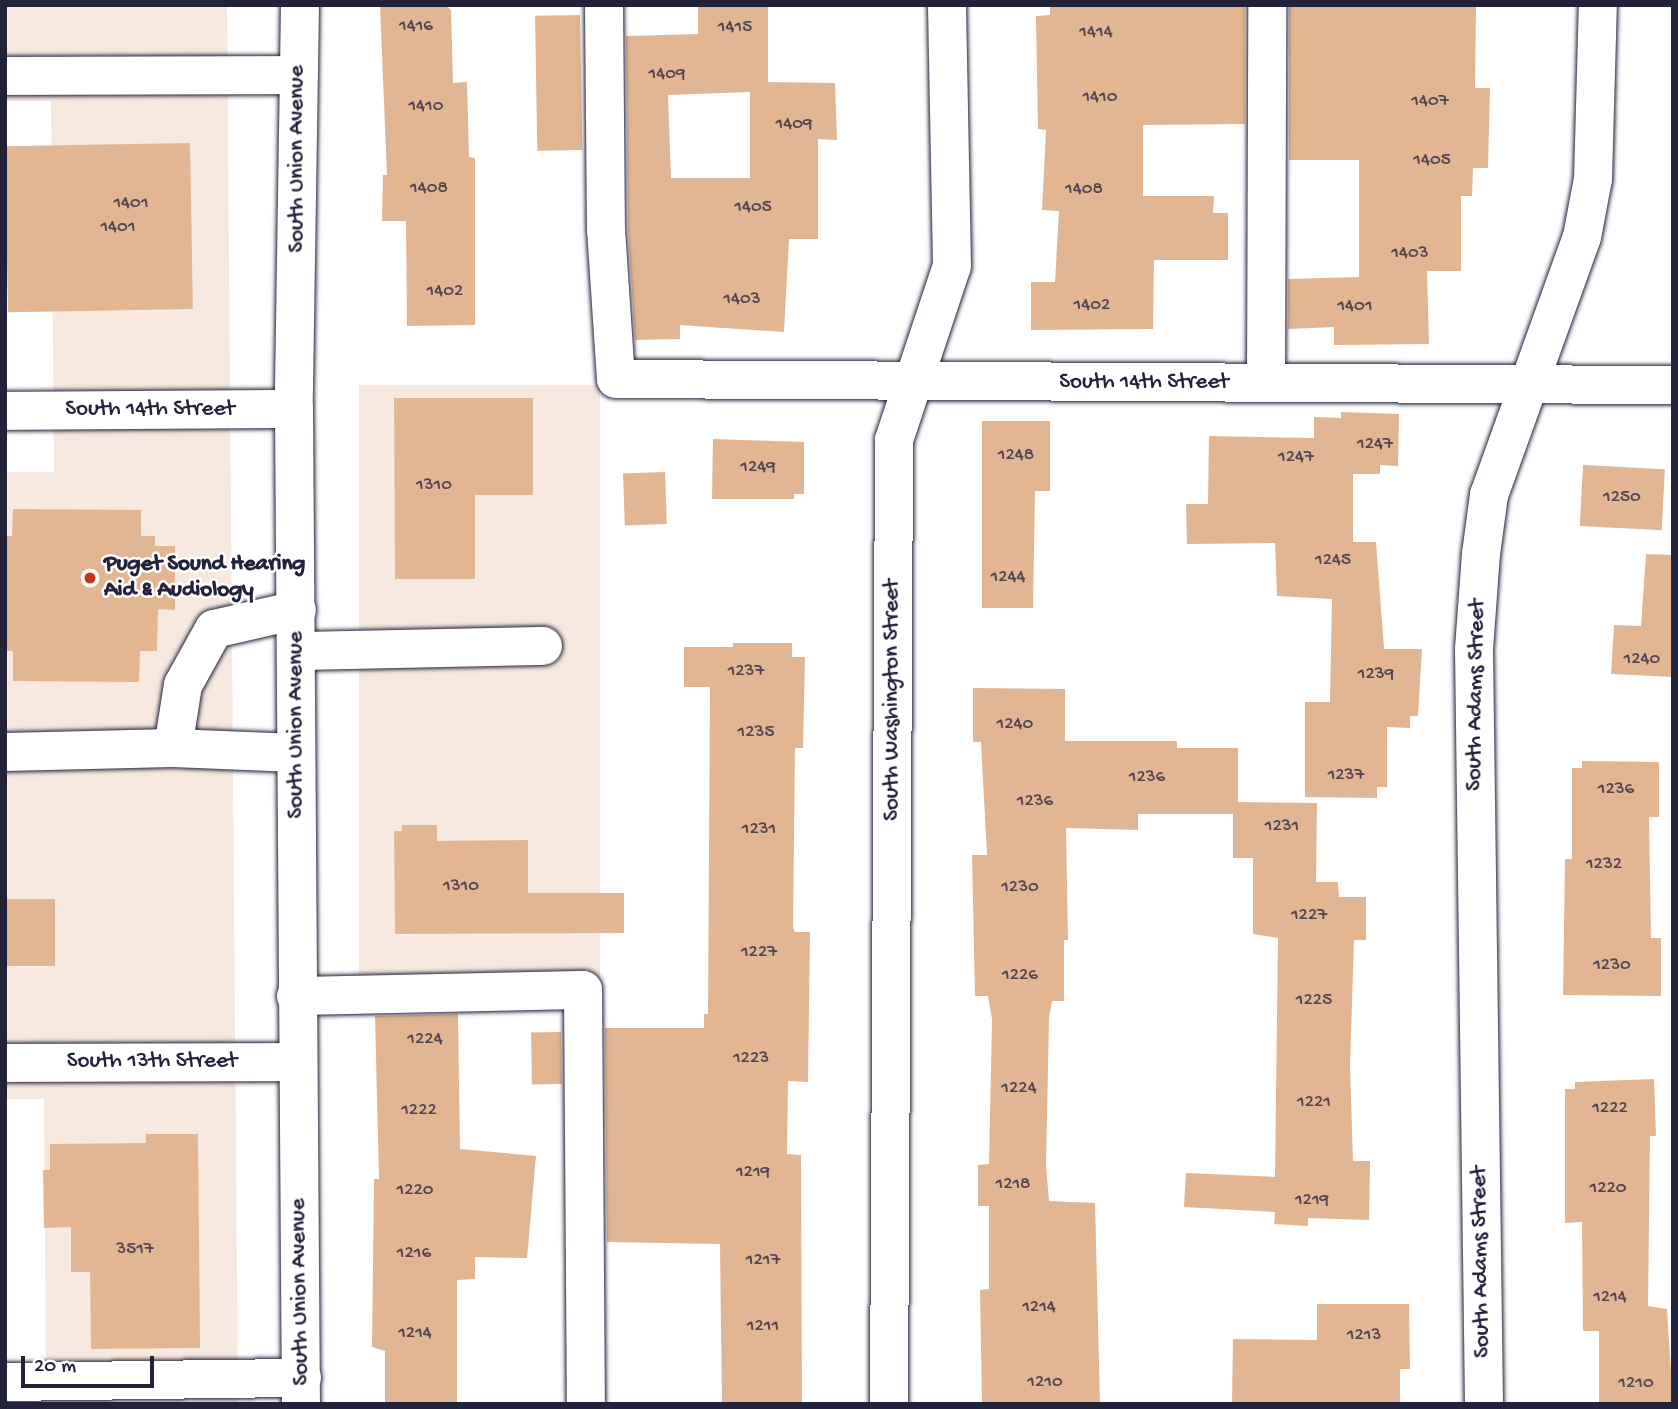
<!DOCTYPE html>
<style>
body{margin:0}
#map{position:relative;width:1678px;height:1409px;overflow:hidden;background:#fff;font-family:"Gochi Hand",sans-serif}
div>[style]{position:absolute}
[style*='--x']{left:calc(var(--x)*1px);top:calc(var(--y)*1px);width:calc(var(--w)*1px);rotate:calc(var(--a)*1deg)}
.built>*{inset:0;background:#f7e9df;transform-origin:0 0}
.building>*{inset:0;background:#e3b693;transform-origin:0 0}
.roads{filter:drop-shadow(0 0 2px #22223b) drop-shadow(0 0 2px #22223b)}
.minor>*{height:38px;margin:-19px;padding:0 19px;transform-origin:19px;border-radius:19px;background:#fff}
.major>*{height:38px;margin:-19px;padding:0 19px;transform-origin:19px;border-radius:19px;background:#fff}
.dots>*{width:19px;height:19px;translate:-50% -50%;box-sizing:border-box;border:4px solid #fff;border-radius:50%}
span{translate:-50% -50%;white-space:nowrap;text-align:center;line-height:1.15;-webkit-text-stroke:5px #fff;paint-order:stroke}
.number-label{font-size:19px;color:#524751}
.number-label span{-webkit-text-stroke-width:0}
.street-label{font-size:23px;color:#22223b}
.poi-label{font-size:23px;color:#22223b;font-weight:700}
.left{translate:0 -50%;text-align:left}
.frame{position:absolute;inset:0;border:7px solid #22223b;pointer-events:none}
.scale{position:absolute;left:21px;top:1356px;width:133px;height:32px;box-sizing:border-box;border:4px solid #22223b;border-top:0;padding-left:9px;font-size:21px;line-height:24px;white-space:nowrap;color:#22223b;-webkit-text-stroke:5px #fff;paint-order:stroke}
</style>
<div id="map">
<div class="built">
<i style="clip-path:polygon(5px 5px,227px 5px,238px 1404px,5px 1404px,5px 1390px,46px 1389px,44px 1099px,5px 1099px,5px 472px,54px 472px,51px 101px,5px 101px)"></i>
<i style="left:359px;top:385px;width:241px;height:624px"></i>
</div>
<div class="building">
<i style="clip-path:polygon(380px 5px,446px 5px,451px 10px,453px 83px,467px 82px,469px 157px,475px 158px,475px 325px,407px 326px,406px 221px,382px 221px,383px 175px,387px 175px)"></i>
<i style="clip-path:polygon(evenodd,698px 5px,768px 7px,768px 82px,835px 83px,837px 140px,818px 139px,818px 239px,789px 239px,784px 332px,680px 325px,680px 339px,635px 340px,628px 228px,626px 36px,698px 34px,698px 5px,750px 92px,750px 178px,671px 178px,668px 95px,750px 92px)"></i>
<i style="clip-path:polygon(1050px 5px,1245px 5px,1245px 124px,1143px 125px,1143px 196px,1214px 196px,1213px 213px,1228px 213px,1228px 260px,1154px 260px,1153px 329px,1031px 330px,1031px 282px,1055px 282px,1059px 211px,1042px 210px,1046px 130px,1038px 129px,1036px 16px,1050px 15px)"></i>
<i style="clip-path:polygon(1289px 5px,1476px 5px,1475px 88px,1490px 88px,1488px 168px,1473px 168px,1472px 196px,1461px 196px,1461px 271px,1427px 271px,1429px 344px,1334px 345px,1334px 327px,1288px 329px,1288px 279px,1359px 277px,1359px 160px,1289px 160px)"></i>
<i style="left:580px;top:15px;width:135px;height:45px;rotate:89deg"></i>
<i style="left:190px;top:143px;width:166px;height:185px;rotate:89deg"></i>
<i style="clip-path:polygon(394px 398px,533px 398px,533px 495px,475px 495px,475px 579px,395px 579px)"></i>
<i style="clip-path:polygon(1341px 412px,1399px 414px,1398px 466px,1380px 465px,1380px 474px,1353px 474px,1353px 542px,1376px 542px,1384px 649px,1422px 649px,1418px 716px,1410px 716px,1410px 728px,1387px 727px,1387px 787px,1377px 787px,1377px 798px,1305px 797px,1305px 702px,1330px 702px,1332px 599px,1277px 596px,1275px 543px,1187px 544px,1186px 504px,1208px 504px,1209px 436px,1314px 438px,1314px 417px,1341px 418px)"></i>
<i style="clip-path:polygon(982px 421px,1050px 421px,1050px 491px,1035px 491px,1033px 608px,982px 608px)"></i>
<i style="clip-path:polygon(713px 439px,804px 442px,804px 494px,794px 494px,794px 499px,712px 499px)"></i>
<i style="left:1583px;top:465px;width:82px;height:61px;rotate:3deg"></i>
<i style="left:665px;top:472px;width:52px;height:42px;rotate:88deg"></i>
<i style="clip-path:polygon(13px 509px,141px 510px,141px 536px,155px 536px,155px 546px,175px 546px,175px 610px,158px 609px,157px 651px,140px 651px,139px 682px,13px 681px,13px 651px,5px 651px,5px 536px,12px 536px)"></i>
<i style="clip-path:polygon(1646px 554px,1673px 555px,1673px 677px,1611px 674px,1614px 625px,1641px 626px)"></i>
<i style="clip-path:polygon(733px 643px,792px 643px,792px 657px,805px 657px,803px 748px,795px 748px,793px 927px,795px 932px,810px 932px,808px 1082px,788px 1081px,787px 1154px,801px 1155px,802px 1404px,722px 1404px,720px 1244px,607px 1242px,605px 1028px,704px 1028px,704px 1014px,708px 1014px,710px 687px,684px 687px,684px 647px,733px 647px)"></i>
<i style="clip-path:polygon(973px 688px,1065px 689px,1065px 741px,1177px 741px,1177px 748px,1238px 748px,1238px 802px,1317px 803px,1316px 882px,1338px 882px,1339px 897px,1366px 897px,1366px 940px,1354px 940px,1350px 1066px,1353px 1161px,1370px 1161px,1369px 1220px,1308px 1218px,1308px 1226px,1274px 1224px,1275px 1212px,1184px 1207px,1186px 1173px,1275px 1177px,1278px 938px,1253px 934px,1253px 858px,1233px 858px,1233px 814px,1138px 814px,1138px 830px,1066px 828px,1068px 940px,1064px 940px,1064px 1001px,1052px 1001px,1049px 1018px,1046px 1164px,1049px 1201px,1095px 1203px,1100px 1404px,982px 1404px,980px 1290px,989px 1289px,989px 1206px,978px 1206px,978px 1165px,989px 1164px,992px 1019px,988px 996px,975px 996px,972px 855px,987px 855px,981px 742px,973px 742px)"></i>
<i style="clip-path:polygon(1582px 761px,1659px 762px,1659px 817px,1649px 817px,1651px 938px,1661px 938px,1661px 996px,1563px 995px,1565px 859px,1572px 859px,1572px 768px,1582px 768px)"></i>
<i style="clip-path:polygon(402px 825px,437px 825px,437px 841px,528px 840px,528px 893px,624px 893px,624px 933px,395px 934px,394px 831px,402px 831px)"></i>
<i style="left:55px;top:899px;width:67px;height:50px;rotate:90deg"></i>
<i style="clip-path:polygon(458px 1014px,460px 1149px,536px 1156px,527px 1258px,475px 1257px,475px 1279px,457px 1280px,457px 1404px,385px 1404px,385px 1351px,372px 1347px,374px 1179px,379px 1179px,375px 1016px)"></i>
<i style="left:561px;top:1032px;width:52px;height:30px;rotate:89deg"></i>
<i style="clip-path:polygon(1654px 1079px,1656px 1136px,1650px 1136px,1648px 1306px,1667px 1309px,1673px 1404px,1599px 1404px,1599px 1331px,1583px 1331px,1582px 1222px,1565px 1223px,1565px 1089px,1575px 1089px,1575px 1082px)"></i>
<i style="clip-path:polygon(146px 1134px,198px 1134px,200px 1348px,91px 1349px,90px 1272px,71px 1272px,71px 1227px,44px 1228px,43px 1170px,50px 1170px,50px 1144px,146px 1143px)"></i>
<i style="clip-path:polygon(1317px 1304px,1409px 1304px,1410px 1369px,1400px 1369px,1400px 1404px,1232px 1404px,1233px 1339px,1317px 1340px)"></i>
</div>
<div class="roads">
<div class="minor">
<i style="--x:604;--y:5;--w:224;--a:89.5"></i>
<i style="--x:606;--y:229;--w:150;--a:86.2"></i>
<i style="--x:616;--y:379;--w:1057;--a:0.33"></i>
<i style="--x:5;--y:76;--w:294;--a:-0.2"></i>
<i style="--x:1266;--y:383;--w:378;--a:-89.8"></i>
<i style="--x:5;--y:411;--w:289;--a:-0.4"></i>
<i style="--x:298;--y:651;--w:245;--a:-1.2"></i>
<i style="--x:173;--y:748;--w:64;--a:-81"></i>
<i style="--x:183;--y:685;--w:64;--a:-61"></i>
<i style="--x:214;--y:629;--w:85;--a:-12.9"></i>
<i style="--x:5;--y:752;--w:168;--a:-1.4"></i>
<i style="--x:173;--y:748;--w:123;--a:2.3"></i>
<i style="--x:296;--y:996;--w:287;--a:-1.2"></i>
<i style="--x:583;--y:990;--w:414;--a:89.6"></i>
<i style="--x:5;--y:1063;--w:293;--a:-0.2"></i>
<i style="--x:5;--y:1382;--w:297;--a:-0.8"></i>
<i style="--x:889;--y:1404;--w:964;--a:-89.7"></i>
<i style="--x:894;--y:440;--w:183;--a:-71.6"></i>
<i style="--x:952;--y:266;--w:261;--a:-91.1"></i>
<i style="--x:1484;--y:1404;--w:755;--a:-90.76"></i>
<i style="--x:1474;--y:649;--w:95;--a:-85.8"></i>
<i style="--x:1481;--y:554;--w:60;--a:-82.3"></i>
<i style="--x:1489;--y:495;--w:274;--a:-70.2"></i>
<i style="--x:1582;--y:237;--w:59;--a:-79.3"></i>
<i style="--x:1593;--y:179;--w:174;--a:-88.4"></i>
</div>
<div class="major">
<i style="--x:300;--y:5;--w:404;--a:90.9"></i>
<i style="--x:294;--y:409;--w:995;--a:89.6"></i>
</div>
</div>
<div class="dots">
<i style="left:90px;top:578px;background:#c8321e"></i>
</div>
<div class="number-label">
<span style="left:416px;top:27px">1416</span>
<span style="left:735px;top:28px">1415</span>
<span style="left:1096px;top:33px">1414</span>
<span style="left:667px;top:75px">1409</span>
<span style="left:1100px;top:98px">1410</span>
<span style="left:1430px;top:102px">1407</span>
<span style="left:426px;top:107px">1410</span>
<span style="left:794px;top:125px">1409</span>
<span style="left:1432px;top:161px">1405</span>
<span style="left:429px;top:189px">1408</span>
<span style="left:1084px;top:190px">1408</span>
<span style="left:131px;top:204px">1401</span>
<span style="left:753px;top:208px">1405</span>
<span style="left:118px;top:228px">1401</span>
<span style="left:1410px;top:254px">1403</span>
<span style="left:445px;top:292px">1402</span>
<span style="left:742px;top:300px">1403</span>
<span style="left:1092px;top:306px">1402</span>
<span style="left:1355px;top:307px">1401</span>
<span style="left:1375px;top:445px">1247</span>
<span style="left:1016px;top:456px">1248</span>
<span style="left:1296px;top:458px">1247</span>
<span style="left:758px;top:468px">1249</span>
<span style="left:434px;top:486px">1310</span>
<span style="left:1622px;top:498px">1250</span>
<span style="left:1333px;top:561px">1245</span>
<span style="left:1008px;top:578px">1244</span>
<span style="left:1642px;top:660px">1240</span>
<span style="left:746px;top:672px">1237</span>
<span style="left:1376px;top:675px">1239</span>
<span style="left:1015px;top:725px">1240</span>
<span style="left:756px;top:733px">1235</span>
<span style="left:1346px;top:776px">1237</span>
<span style="left:1147px;top:778px">1236</span>
<span style="left:1616px;top:790px">1236</span>
<span style="left:1035px;top:802px">1236</span>
<span style="left:1282px;top:827px">1231</span>
<span style="left:759px;top:830px">1231</span>
<span style="left:1604px;top:865px">1232</span>
<span style="left:461px;top:887px">1310</span>
<span style="left:1020px;top:888px">1230</span>
<span style="left:1309px;top:916px">1227</span>
<span style="left:759px;top:953px">1227</span>
<span style="left:1612px;top:966px">1230</span>
<span style="left:1020px;top:976px">1226</span>
<span style="left:1314px;top:1001px">1225</span>
<span style="left:425px;top:1040px">1224</span>
<span style="left:751px;top:1059px">1223</span>
<span style="left:1019px;top:1089px">1224</span>
<span style="left:1314px;top:1103px">1221</span>
<span style="left:1610px;top:1109px">1222</span>
<span style="left:419px;top:1111px">1222</span>
<span style="left:753px;top:1173px">1219</span>
<span style="left:1013px;top:1185px">1218</span>
<span style="left:1608px;top:1189px">1220</span>
<span style="left:415px;top:1191px">1220</span>
<span style="left:1312px;top:1201px">1219</span>
<span style="left:135px;top:1250px">3517</span>
<span style="left:414px;top:1254px">1216</span>
<span style="left:763px;top:1261px">1217</span>
<span style="left:1610px;top:1298px">1214</span>
<span style="left:1039px;top:1308px">1214</span>
<span style="left:763px;top:1327px">1211</span>
<span style="left:415px;top:1334px">1214</span>
<span style="left:1364px;top:1336px">1213</span>
<span style="left:1045px;top:1383px">1210</span>
<span style="left:1636px;top:1384px">1210</span>
</div>
<div class="street-label">
<span style="left:298px;top:159px;rotate:-90deg">South Union Avenue</span>
<span style="left:1144px;top:383px">South 14th Street</span>
<span style="left:150px;top:410px">South 14th Street</span>
<span style="left:1477px;top:695px;rotate:-89deg">South Adams Street</span>
<span style="left:893px;top:700px;rotate:-90deg">South Washington Street</span>
<span style="left:297px;top:725px;rotate:-90deg">South Union Avenue</span>
<span style="left:152px;top:1062px">South 13th Street</span>
<span style="left:1482px;top:1262px;rotate:-91deg">South Adams Street</span>
<span style="left:301px;top:1292px;rotate:-91deg">South Union Avenue</span>
</div>
<div class="poi-label">
<span class="left" style="left:104px;top:578px">Puget Sound Hearing<br>Aid &amp; Audiology</span>
</div>
<div class="frame"></div>
<div class="scale">20 m</div>
</div>
